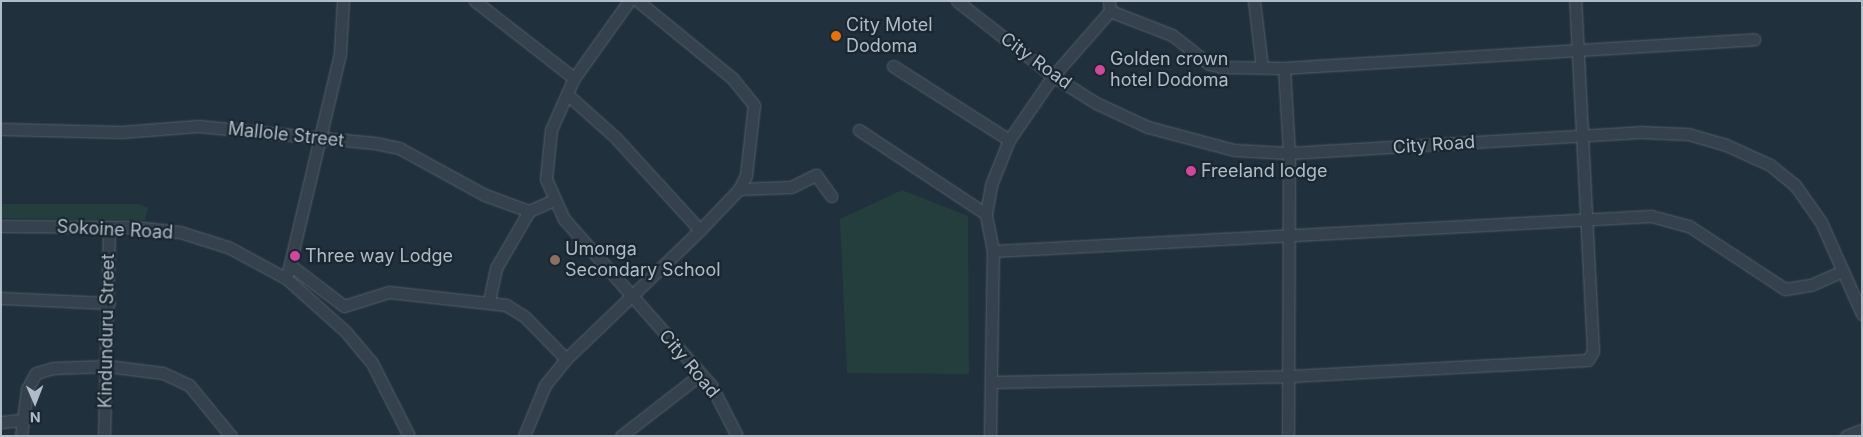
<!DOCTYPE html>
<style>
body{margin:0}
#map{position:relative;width:1863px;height:437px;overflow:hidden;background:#21303d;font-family:Inter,sans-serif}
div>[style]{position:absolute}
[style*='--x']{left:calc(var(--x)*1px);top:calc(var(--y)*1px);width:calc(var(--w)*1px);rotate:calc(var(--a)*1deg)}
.green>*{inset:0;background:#233e3d}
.roads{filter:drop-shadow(0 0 1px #53606a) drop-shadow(0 0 1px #53606a)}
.minor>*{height:11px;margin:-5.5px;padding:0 5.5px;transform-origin:5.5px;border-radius:5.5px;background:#35424d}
.dots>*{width:14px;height:14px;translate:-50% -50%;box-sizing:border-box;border:2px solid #1a2731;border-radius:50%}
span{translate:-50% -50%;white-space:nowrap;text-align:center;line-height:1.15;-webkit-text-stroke:4.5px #1a2731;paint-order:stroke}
.poi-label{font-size:18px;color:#b0bdc8}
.left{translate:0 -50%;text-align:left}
.street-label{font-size:18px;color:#b0bdc8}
.frame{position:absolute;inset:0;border:2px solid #b0bdc8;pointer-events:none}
.north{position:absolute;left:10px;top:377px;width:50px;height:50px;-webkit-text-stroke:4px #1a2731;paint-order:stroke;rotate:179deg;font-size:14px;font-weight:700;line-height:20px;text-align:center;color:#b0bdc8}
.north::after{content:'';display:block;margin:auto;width:18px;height:22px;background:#b0bdc8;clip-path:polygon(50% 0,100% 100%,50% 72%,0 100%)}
</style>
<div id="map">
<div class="green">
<i style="clip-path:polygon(902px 190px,968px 216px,969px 374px,847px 373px,840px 219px)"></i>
<i style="clip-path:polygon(1px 204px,138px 204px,148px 208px,145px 220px,1px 218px)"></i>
</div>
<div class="roads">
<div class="minor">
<i style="--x:475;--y:1;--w:125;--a:37.9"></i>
<i style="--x:629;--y:1;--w:95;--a:125.5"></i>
<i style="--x:574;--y:78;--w:57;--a:113.9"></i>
<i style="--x:551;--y:130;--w:49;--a:95.8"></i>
<i style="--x:546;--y:179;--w:44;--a:65.8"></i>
<i style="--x:564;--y:219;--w:222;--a:48.5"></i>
<i style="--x:711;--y:385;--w:57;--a:63"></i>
<i style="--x:957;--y:1;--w:122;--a:38"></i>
<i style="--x:1053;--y:76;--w:51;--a:32.1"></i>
<i style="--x:1096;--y:103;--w:57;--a:24.8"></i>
<i style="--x:1148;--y:127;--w:89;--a:15"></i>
<i style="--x:1234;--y:150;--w:55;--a:3.1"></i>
<i style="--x:1289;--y:153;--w:352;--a:-3.4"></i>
<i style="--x:1640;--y:132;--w:48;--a:2.4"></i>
<i style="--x:1688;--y:134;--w:40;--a:16"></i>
<i style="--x:1726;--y:145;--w:48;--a:24.4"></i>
<i style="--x:1770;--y:165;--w:32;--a:39"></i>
<i style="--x:1795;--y:185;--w:45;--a:54.9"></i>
<i style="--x:1821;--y:222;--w:101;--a:66"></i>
<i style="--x:1254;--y:1;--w:66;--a:83.1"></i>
<i style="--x:1110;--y:11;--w:66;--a:21.2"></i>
<i style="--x:1172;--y:35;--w:47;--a:38.1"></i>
<i style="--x:1209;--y:64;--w:13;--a:13"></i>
<i style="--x:1222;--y:67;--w:62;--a:0.9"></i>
<i style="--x:1284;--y:68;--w:471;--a:-3.5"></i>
<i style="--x:893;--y:66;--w:138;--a:32.5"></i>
<i style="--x:1284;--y:68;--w:85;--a:86.6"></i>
<i style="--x:1289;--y:153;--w:283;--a:90.2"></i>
<i style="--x:568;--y:95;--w:63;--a:41.8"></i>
<i style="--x:615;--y:137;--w:126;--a:47.6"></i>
<i style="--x:1;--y:129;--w:120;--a:1.4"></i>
<i style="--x:121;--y:132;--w:77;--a:-4.5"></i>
<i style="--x:198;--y:126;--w:178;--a:5.5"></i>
<i style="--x:375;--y:143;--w:25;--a:12"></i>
<i style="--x:399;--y:148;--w:98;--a:28.7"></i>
<i style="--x:485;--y:195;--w:47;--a:20"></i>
<i style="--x:529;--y:211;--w:27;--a:-24"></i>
<i style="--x:859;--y:130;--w:152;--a:33.5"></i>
<i style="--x:739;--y:189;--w:52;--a:-2.2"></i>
<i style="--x:791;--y:187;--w:28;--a:-26"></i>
<i style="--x:816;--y:175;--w:26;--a:54"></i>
<i style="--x:1;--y:226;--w:133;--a:0.4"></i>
<i style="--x:134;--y:227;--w:46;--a:6.2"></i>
<i style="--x:180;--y:232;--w:52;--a:17.7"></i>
<i style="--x:230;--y:248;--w:65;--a:28.5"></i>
<i style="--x:287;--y:279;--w:79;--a:41.9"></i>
<i style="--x:346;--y:332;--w:40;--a:50"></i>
<i style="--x:372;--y:363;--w:82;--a:63.1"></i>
<i style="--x:993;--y:251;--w:659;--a:-3.04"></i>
<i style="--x:1651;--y:216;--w:39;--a:15"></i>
<i style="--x:1689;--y:226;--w:115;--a:33.3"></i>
<i style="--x:1785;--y:289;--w:26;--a:-9"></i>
<i style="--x:1811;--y:285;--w:35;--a:-24"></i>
<i style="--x:290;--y:265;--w:68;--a:37.2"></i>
<i style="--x:344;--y:306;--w:47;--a:-17.3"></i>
<i style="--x:389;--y:292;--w:118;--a:6.3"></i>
<i style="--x:506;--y:305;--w:22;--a:32"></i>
<i style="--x:525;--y:317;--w:59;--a:45.7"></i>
<i style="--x:288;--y:272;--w:225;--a:-76.6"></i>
<i style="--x:340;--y:53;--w:52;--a:-86.7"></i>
<i style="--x:1;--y:298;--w:108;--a:2.7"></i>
<i style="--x:489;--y:301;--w:34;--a:-78"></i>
<i style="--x:496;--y:268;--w:66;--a:-59.9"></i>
<i style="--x:992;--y:382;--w:299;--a:-1.1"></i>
<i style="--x:1291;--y:376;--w:297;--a:-3.1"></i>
<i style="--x:1588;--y:360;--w:10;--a:-61"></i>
<i style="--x:1593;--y:351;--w:350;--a:-92.9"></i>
<i style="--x:1;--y:422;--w:20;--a:-6"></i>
<i style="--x:21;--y:436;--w:47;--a:-82.7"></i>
<i style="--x:27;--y:389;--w:18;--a:-61"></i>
<i style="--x:36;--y:373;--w:18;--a:-16"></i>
<i style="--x:53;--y:368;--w:55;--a:-2.1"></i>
<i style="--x:108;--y:366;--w:55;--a:7.3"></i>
<i style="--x:163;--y:373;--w:29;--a:25"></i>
<i style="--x:189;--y:385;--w:66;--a:50.5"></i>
<i style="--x:104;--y:436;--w:209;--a:-88.6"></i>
<i style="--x:524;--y:436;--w:55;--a:-67.6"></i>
<i style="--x:545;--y:385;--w:33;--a:-51"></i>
<i style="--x:566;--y:359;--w:186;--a:-43.9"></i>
<i style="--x:700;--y:230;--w:57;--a:-46.4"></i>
<i style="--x:739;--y:189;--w:16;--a:-63"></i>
<i style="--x:746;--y:175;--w:70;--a:-83.5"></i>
<i style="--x:754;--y:105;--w:35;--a:-129"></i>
<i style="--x:732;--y:78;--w:122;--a:-140.7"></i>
<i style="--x:621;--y:436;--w:101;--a:-37.8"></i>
<i style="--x:990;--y:436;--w:185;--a:-89.1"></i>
<i style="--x:993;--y:251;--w:38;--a:-101"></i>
<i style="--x:986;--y:214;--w:29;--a:-80"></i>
<i style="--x:991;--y:185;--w:48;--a:-68.2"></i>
<i style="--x:1009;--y:140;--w:78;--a:-55.5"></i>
<i style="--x:1053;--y:76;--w:86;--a:-48.8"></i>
<i style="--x:1110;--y:11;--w:10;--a:-96"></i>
<i style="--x:1846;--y:436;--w:17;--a:-21"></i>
</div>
</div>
<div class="dots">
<i style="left:836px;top:36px;background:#e8710a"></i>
<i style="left:1100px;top:70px;background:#d1479c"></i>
<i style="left:1191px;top:171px;background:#d1479c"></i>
<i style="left:295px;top:256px;background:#d1479c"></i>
<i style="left:555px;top:260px;background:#8d6e63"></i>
</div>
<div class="poi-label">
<span class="left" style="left:846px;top:36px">City Motel<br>Dodoma</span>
<span class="left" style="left:1110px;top:70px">Golden crown<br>hotel Dodoma</span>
<span class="left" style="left:1201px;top:171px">Freeland lodge</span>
<span class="left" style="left:565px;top:260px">Umonga<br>Secondary School</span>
<span class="left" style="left:305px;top:256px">Three way Lodge</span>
</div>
<div class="street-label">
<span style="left:1036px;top:61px;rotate:36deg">City Road</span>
<span style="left:286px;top:135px;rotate:6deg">Mallole Street</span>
<span style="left:1434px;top:145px;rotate:-4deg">City Road</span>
<span style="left:115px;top:230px;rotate:3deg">Sokoine Road</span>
<span style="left:107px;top:331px;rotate:-89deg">Kindunduru Street</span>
<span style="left:689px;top:364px;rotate:50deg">City Road</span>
</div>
<div class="frame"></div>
<div class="north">N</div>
</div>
